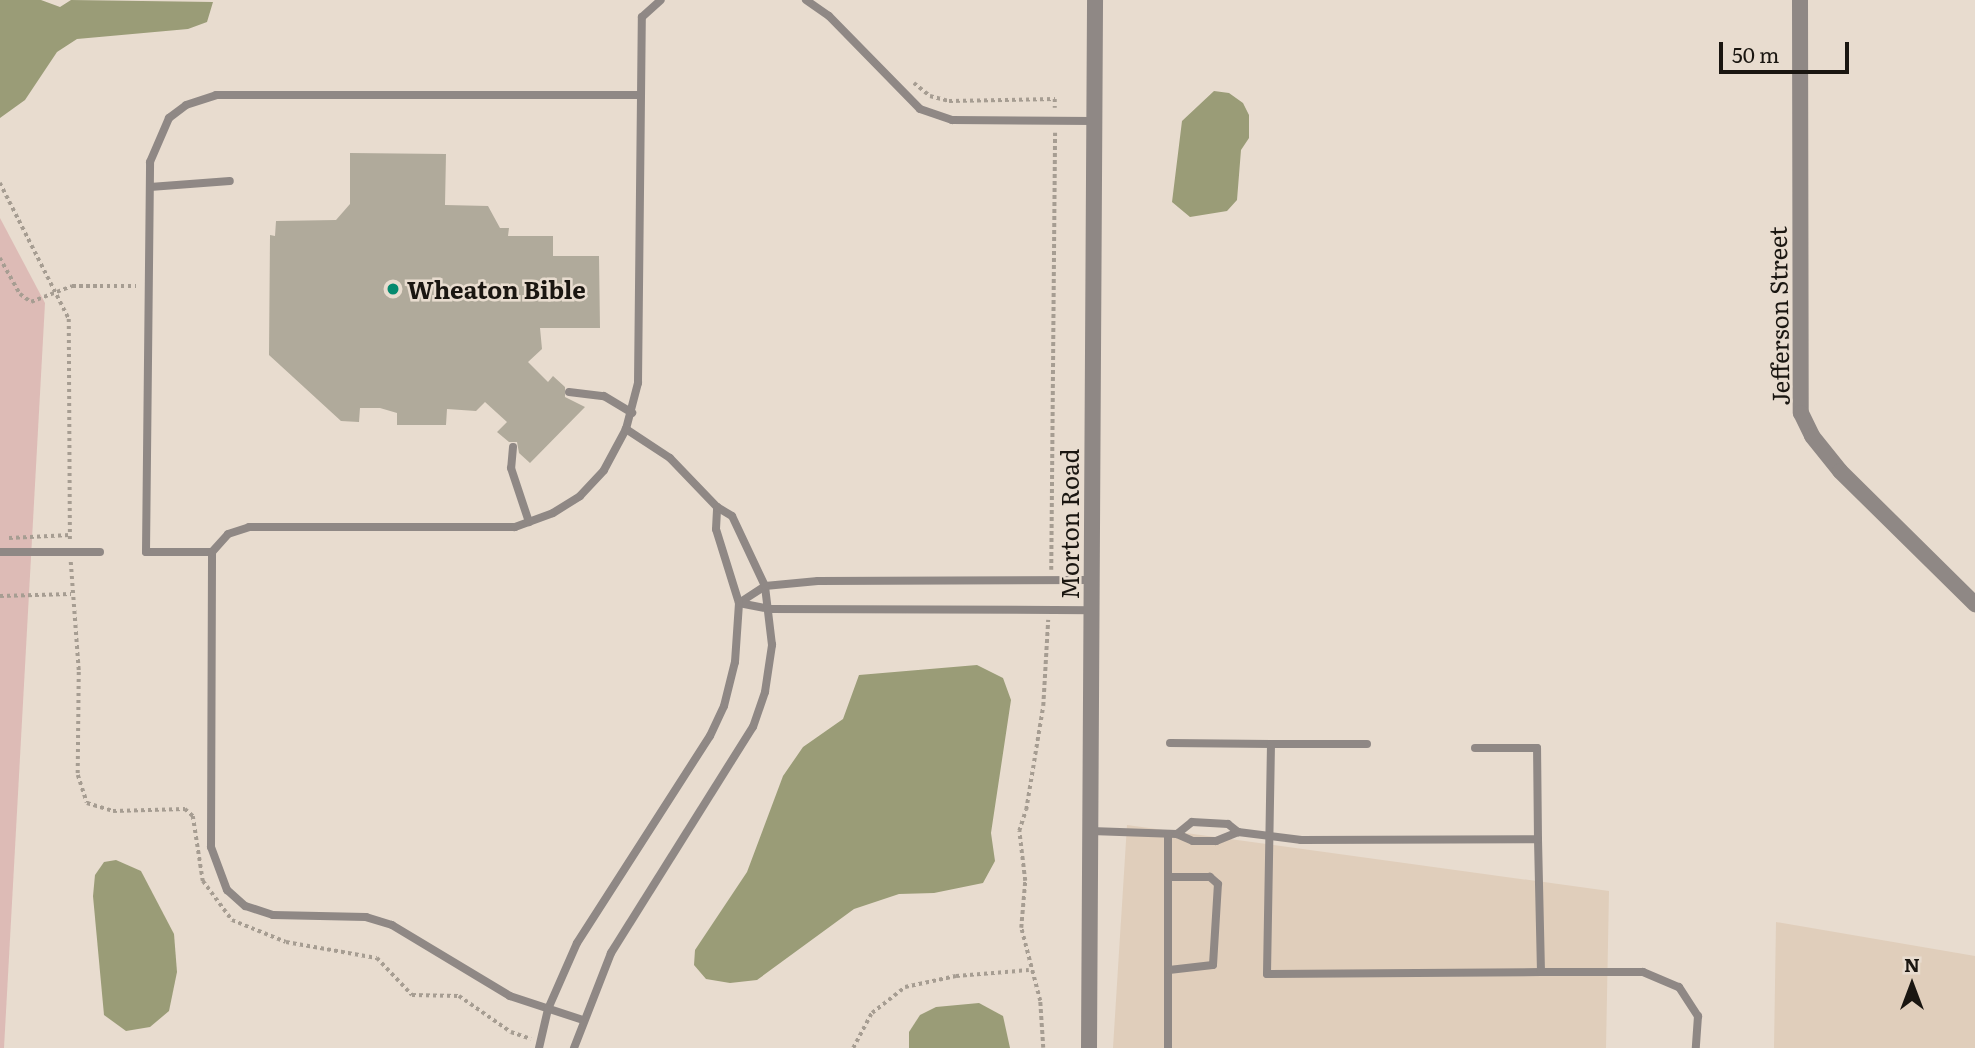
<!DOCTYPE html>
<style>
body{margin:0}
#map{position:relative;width:1975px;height:1048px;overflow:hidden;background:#e8dccf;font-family:Literata,serif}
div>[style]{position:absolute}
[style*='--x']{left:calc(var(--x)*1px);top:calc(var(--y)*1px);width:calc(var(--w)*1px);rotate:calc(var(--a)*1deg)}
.built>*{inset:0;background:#e0cebb}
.green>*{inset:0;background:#ddbbb6}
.water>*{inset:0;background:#9a9c77}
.building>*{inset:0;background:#b0aa9b}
.path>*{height:3.5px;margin-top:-1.75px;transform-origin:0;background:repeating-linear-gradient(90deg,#a69d92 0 3.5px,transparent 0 7px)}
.lane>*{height:8px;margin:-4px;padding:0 4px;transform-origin:4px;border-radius:4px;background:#8f8885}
.street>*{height:16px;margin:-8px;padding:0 8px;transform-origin:8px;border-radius:8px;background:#8f8885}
.dots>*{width:19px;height:19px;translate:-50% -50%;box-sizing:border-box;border:4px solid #e8dccf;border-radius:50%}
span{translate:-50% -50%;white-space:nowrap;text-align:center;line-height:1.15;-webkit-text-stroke:5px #e8dccf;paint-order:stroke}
.poi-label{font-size:24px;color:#1a1611;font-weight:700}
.left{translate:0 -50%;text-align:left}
.street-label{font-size:24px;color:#1a1611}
.north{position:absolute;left:1877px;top:950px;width:70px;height:70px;-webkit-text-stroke:5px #e8dccf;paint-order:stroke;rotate:0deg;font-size:19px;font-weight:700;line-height:28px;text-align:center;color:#1a1611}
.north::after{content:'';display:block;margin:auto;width:24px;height:32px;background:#1a1611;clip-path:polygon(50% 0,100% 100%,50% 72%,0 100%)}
.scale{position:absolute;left:1719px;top:42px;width:130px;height:32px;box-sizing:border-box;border:4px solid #1a1611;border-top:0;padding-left:9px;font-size:21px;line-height:24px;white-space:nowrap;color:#1a1611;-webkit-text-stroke:5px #e8dccf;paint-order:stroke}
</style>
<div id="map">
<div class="built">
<i style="clip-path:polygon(1127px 825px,1609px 891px,1606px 1048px,1113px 1048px)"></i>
<i style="clip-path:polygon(1776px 922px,1975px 956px,1975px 1048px,1774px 1048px)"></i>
</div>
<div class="green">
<i style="clip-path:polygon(0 218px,45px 303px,4px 1048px,0 1048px)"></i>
</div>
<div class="water">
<i style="clip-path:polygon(0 0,41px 0,60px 7px,71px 0,213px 2px,207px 22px,188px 29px,77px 39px,57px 52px,25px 100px,0 118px)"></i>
<i style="clip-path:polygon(1214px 91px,1229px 93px,1243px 103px,1249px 115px,1249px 138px,1241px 150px,1237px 200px,1227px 211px,1190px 217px,1172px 202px,1182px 121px)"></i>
<i style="clip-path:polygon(977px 665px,1003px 678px,1011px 700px,991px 833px,995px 861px,983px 883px,934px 893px,899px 894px,854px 909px,757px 980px,730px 983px,706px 979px,694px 965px,695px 950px,747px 872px,783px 776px,803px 747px,843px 719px,859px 675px)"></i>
<i style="clip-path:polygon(116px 860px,141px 871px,174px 934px,177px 972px,169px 1011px,150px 1027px,126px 1031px,104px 1015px,93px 896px,95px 875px,104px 862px)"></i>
<i style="clip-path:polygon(979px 1003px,1003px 1016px,1010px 1048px,909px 1048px,909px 1032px,920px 1015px,936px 1007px)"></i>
</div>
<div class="building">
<i style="clip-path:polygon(350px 153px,446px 154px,445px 205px,488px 206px,500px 228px,509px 228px,508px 236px,553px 236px,553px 256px,599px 256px,600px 328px,540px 328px,542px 349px,528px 362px,548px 382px,553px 376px,565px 387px,565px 397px,585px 407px,530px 463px,519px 453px,517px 442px,509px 442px,497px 432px,507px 422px,485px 402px,476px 411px,447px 409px,446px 425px,397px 425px,397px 413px,380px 408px,360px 408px,359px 422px,341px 421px,269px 355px,270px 235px,275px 236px,276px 221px,336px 220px,350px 204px)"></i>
</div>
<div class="path">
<i style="--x:914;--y:83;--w:21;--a:39"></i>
<i style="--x:930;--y:96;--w:20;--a:15"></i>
<i style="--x:949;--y:101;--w:106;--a:-1.1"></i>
<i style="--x:1055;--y:99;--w:9;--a:90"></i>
<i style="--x:0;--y:183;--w:153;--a:63.1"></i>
<i style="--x:69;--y:319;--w:222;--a:89.7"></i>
<i style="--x:0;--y:258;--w:41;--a:60.9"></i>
<i style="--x:20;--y:294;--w:14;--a:36"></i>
<i style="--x:31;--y:302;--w:44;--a:-21.3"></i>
<i style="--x:72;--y:286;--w:64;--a:0"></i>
<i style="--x:9;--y:538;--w:61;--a:-2.8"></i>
<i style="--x:71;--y:562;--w:110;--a:85.8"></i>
<i style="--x:79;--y:672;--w:103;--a:90.6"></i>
<i style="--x:78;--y:775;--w:29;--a:72"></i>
<i style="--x:87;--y:803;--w:27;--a:17"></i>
<i style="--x:113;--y:811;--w:72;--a:-1.6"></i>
<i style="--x:185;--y:809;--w:11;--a:41"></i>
<i style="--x:193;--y:816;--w:66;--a:81.3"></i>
<i style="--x:203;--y:881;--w:49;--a:53.4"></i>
<i style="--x:232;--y:920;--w:58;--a:22.2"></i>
<i style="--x:286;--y:942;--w:92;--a:10"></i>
<i style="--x:377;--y:958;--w:51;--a:46.6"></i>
<i style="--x:412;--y:995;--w:47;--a:1.2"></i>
<i style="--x:459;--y:996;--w:63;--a:34.7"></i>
<i style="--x:511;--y:1032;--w:21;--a:19"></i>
<i style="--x:1051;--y:570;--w:437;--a:-89.5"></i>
<i style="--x:0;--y:596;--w:71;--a:-1.6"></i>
<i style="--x:853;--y:1048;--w:40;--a:-62"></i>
<i style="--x:872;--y:1013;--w:42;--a:-38.2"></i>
<i style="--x:905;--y:987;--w:52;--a:-12.2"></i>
<i style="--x:956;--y:976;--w:73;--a:-4.7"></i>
<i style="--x:1043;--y:1048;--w:47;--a:-93.7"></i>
<i style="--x:1040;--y:1001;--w:75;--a:-104.6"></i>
<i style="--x:1021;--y:928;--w:47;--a:-85.1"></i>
<i style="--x:1025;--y:881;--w:50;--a:-96.8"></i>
<i style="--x:1019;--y:831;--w:22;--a:-72"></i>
<i style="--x:1026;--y:810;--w:105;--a:-80.7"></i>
<i style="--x:1043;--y:706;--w:86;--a:-86.7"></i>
</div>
<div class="lane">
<i style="--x:806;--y:0;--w:28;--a:35"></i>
<i style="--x:829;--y:16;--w:130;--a:45.6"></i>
<i style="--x:920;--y:109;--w:34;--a:19"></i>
<i style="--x:952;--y:120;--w:142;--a:0.4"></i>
<i style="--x:150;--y:187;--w:80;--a:-4.3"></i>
<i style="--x:569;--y:392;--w:35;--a:7"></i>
<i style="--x:604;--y:396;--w:33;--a:31"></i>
<i style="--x:513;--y:447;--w:21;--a:95"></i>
<i style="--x:511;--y:468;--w:57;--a:71.6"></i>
<i style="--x:0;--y:552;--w:100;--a:0"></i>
<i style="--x:212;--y:552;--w:66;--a:180"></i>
<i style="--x:146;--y:552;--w:390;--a:-89.4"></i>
<i style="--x:150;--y:162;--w:48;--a:-66.6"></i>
<i style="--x:169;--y:118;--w:21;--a:-37"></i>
<i style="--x:186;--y:105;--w:32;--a:-18"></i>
<i style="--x:216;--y:95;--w:425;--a:0"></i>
<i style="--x:739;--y:603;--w:31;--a:-33"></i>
<i style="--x:765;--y:586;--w:53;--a:-5.4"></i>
<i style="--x:818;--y:581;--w:273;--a:-0.2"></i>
<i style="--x:739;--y:603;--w:31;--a:11"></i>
<i style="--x:769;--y:609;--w:323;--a:0.2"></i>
<i style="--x:1170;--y:743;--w:101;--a:0.6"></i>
<i style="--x:1271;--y:744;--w:230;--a:91"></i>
<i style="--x:1267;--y:974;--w:274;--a:-0.4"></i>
<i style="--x:1541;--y:972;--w:133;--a:-91.3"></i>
<i style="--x:1271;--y:744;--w:96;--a:0"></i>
<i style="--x:1091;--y:831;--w:86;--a:2"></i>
<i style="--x:1177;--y:834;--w:17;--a:24"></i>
<i style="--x:1193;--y:841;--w:23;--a:0"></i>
<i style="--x:1216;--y:841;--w:24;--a:-22"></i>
<i style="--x:1168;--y:834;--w:214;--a:90"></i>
<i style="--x:1177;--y:834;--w:19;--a:-39"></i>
<i style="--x:1192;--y:822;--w:36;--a:3"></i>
<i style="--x:1228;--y:824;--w:13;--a:39"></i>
<i style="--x:1238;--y:832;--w:64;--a:7.2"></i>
<i style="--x:1301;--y:840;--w:237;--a:-0.2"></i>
<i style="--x:1538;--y:839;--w:91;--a:-90.6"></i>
<i style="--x:1537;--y:748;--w:62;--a:180"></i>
<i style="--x:1169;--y:970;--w:44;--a:-6.5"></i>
<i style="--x:1213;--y:965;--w:81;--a:-86.5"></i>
<i style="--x:1218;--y:884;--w:11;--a:-139"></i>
<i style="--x:1210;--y:877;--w:41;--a:180"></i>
<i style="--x:1541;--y:972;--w:102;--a:0"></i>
<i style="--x:1643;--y:972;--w:39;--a:23"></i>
<i style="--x:1679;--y:987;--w:35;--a:57"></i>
<i style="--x:1698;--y:1016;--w:32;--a:94"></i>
<i style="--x:583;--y:1020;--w:77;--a:-161.8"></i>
<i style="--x:510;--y:996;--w:138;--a:-149"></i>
<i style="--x:392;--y:925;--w:27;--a:-163"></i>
<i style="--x:366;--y:917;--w:93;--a:-178.8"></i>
<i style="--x:273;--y:915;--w:29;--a:-162"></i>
<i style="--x:245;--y:906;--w:24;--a:-138"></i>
<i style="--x:227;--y:890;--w:46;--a:-110.4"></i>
<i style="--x:211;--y:847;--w:295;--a:-89.8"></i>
<i style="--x:212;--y:552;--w:24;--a:-48"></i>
<i style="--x:228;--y:534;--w:22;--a:-18"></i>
<i style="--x:249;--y:527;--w:266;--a:0"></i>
<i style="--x:515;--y:527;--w:40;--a:-20.2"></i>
<i style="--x:553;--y:513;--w:32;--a:-32"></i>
<i style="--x:580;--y:496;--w:35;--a:-47"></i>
<i style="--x:604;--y:470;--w:47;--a:-61.8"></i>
<i style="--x:626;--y:429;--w:48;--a:-75.4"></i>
<i style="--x:638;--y:383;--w:366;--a:-89.4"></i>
<i style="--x:642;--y:17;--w:25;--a:-42"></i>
<i style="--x:539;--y:1048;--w:40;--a:-77"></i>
<i style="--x:548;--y:1009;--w:72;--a:-66.3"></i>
<i style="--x:577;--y:943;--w:246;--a:-57.3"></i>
<i style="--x:710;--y:736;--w:33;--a:-65"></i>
<i style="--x:724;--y:706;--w:45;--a:-76"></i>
<i style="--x:735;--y:662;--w:59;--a:-86.1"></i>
<i style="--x:739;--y:603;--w:77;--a:-107.3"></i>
<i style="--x:716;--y:529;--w:22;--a:-87"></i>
<i style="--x:574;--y:1048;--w:102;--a:-68.7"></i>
<i style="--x:611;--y:953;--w:267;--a:-57.9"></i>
<i style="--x:753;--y:727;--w:37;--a:-71"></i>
<i style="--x:765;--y:692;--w:48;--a:-81.5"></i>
<i style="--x:772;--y:645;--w:59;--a:-96.8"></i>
<i style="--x:765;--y:586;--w:77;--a:-115.2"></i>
<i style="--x:732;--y:516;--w:17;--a:-149"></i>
<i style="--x:717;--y:507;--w:68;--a:-133.8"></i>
<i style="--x:670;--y:458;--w:53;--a:-146.6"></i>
</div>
<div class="street">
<i style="--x:1800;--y:0;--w:413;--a:89.9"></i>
<i style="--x:1801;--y:413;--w:25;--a:64"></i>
<i style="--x:1812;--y:436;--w:45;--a:51.3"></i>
<i style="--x:1840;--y:471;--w:190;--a:44.6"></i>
<i style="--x:1089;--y:1048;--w:1048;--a:-89.67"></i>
</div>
<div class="dots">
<i style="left:393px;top:289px;background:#058a6f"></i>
</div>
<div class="poi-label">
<span class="left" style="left:407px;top:289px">Wheaton Bible</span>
</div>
<div class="street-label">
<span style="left:1778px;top:316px;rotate:-91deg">Jefferson Street</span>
<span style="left:1069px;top:524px;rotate:-90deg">Morton Road</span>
</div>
<div class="north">N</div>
<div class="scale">50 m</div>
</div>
